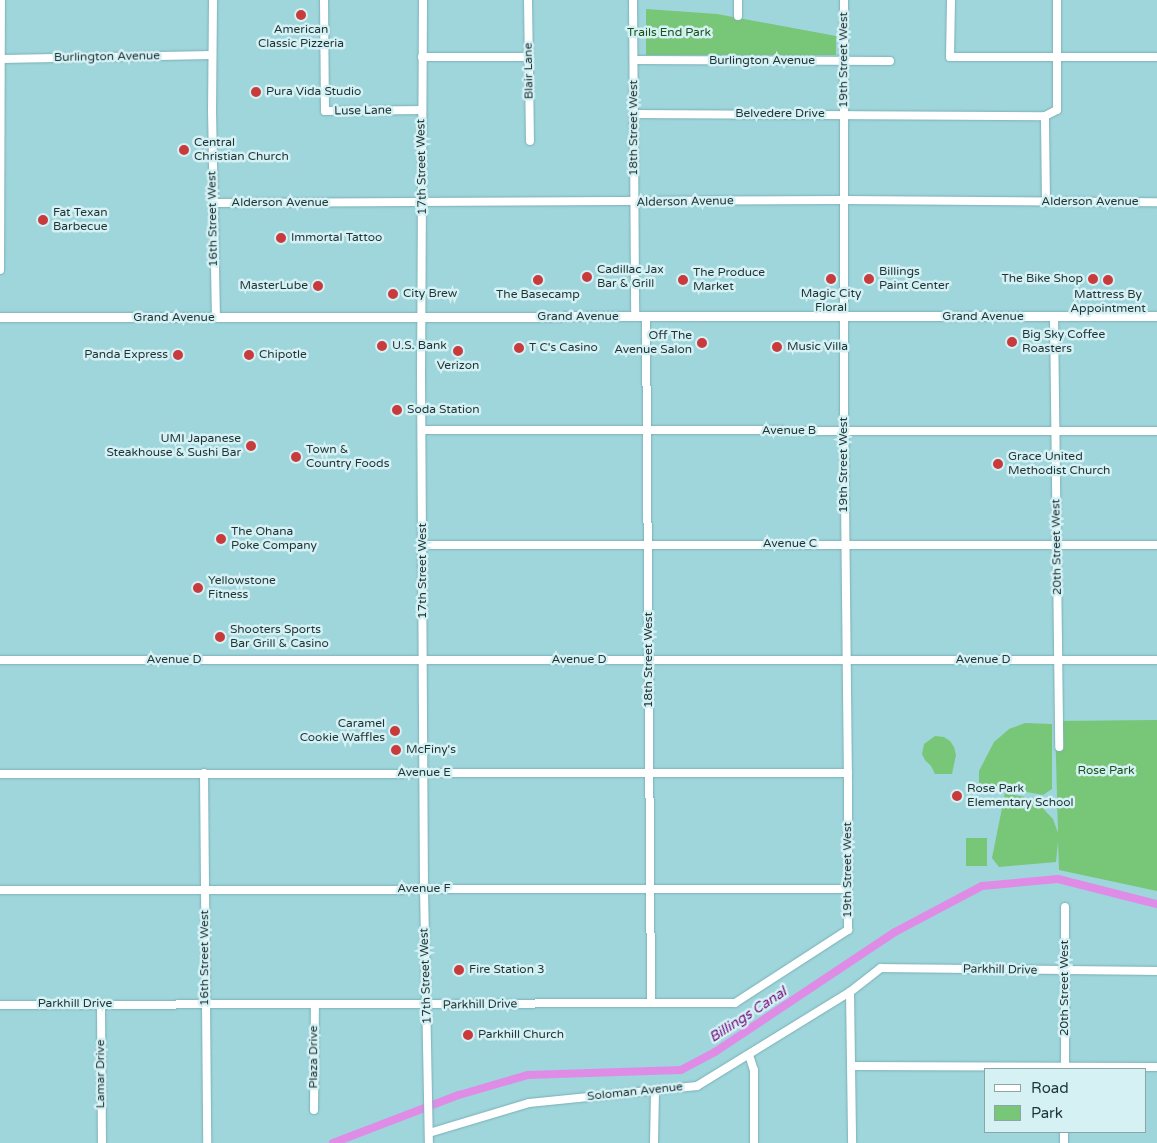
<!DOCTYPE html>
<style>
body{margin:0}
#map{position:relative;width:1157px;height:1143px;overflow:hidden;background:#9fd6dc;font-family:"Varela Round",sans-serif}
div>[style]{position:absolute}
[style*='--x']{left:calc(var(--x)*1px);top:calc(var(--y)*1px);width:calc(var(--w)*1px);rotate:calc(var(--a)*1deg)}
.green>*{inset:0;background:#78c678;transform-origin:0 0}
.canal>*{height:8px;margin:-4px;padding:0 4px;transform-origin:4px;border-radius:4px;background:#df8ce6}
.roads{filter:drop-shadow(0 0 1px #7ab0b5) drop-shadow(0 0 1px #7ab0b5)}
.minor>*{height:8px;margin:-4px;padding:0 4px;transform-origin:4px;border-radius:4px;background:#fff}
.major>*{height:9px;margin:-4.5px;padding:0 4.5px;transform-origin:4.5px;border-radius:4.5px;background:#fff}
.dots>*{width:14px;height:14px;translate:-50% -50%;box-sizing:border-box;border:2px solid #d6f1f4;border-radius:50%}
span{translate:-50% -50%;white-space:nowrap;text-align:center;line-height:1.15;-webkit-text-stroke:5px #d6f1f4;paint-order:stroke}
.poi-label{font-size:12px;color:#1e3437}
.left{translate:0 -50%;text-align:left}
.right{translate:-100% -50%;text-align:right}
.park-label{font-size:12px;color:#16541a}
.street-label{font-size:12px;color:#1e3437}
.water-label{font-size:14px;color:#74077e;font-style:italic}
.legend{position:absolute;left:984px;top:1068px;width:162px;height:65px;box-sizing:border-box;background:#d6f1f4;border:1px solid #8ca5a8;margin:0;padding:6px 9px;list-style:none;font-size:15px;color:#1e3437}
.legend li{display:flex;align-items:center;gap:10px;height:25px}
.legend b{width:25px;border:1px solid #8ca5a8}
</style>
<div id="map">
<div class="green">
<i style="clip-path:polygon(646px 9px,717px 14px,836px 36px,836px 55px,646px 55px)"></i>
<i style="clip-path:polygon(1157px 720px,1157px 891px,1059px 870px,1058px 842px,1056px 862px,999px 867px,992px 858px,1005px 793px,1034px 799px,1053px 819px,1058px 833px,1055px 721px)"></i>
<i style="clip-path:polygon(1025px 723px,1052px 724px,1052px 789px,1043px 795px,979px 783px,979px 771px,994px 742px,1009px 729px)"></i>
<i style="clip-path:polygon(935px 736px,944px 737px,950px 741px,954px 747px,956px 755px,952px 774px,935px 774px,931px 766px,925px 760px,922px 754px,924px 744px)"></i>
<i style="left:966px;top:838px;width:21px;height:28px"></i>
</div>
<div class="canal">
<i style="--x:333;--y:1143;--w:135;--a:-20.9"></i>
<i style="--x:459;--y:1095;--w:72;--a:-16.2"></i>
<i style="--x:528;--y:1075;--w:153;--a:-1.9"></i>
<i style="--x:681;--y:1070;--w:38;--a:-28"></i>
<i style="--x:715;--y:1052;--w:216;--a:-33.7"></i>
<i style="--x:895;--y:932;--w:98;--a:-27.9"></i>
<i style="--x:982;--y:886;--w:76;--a:-5.3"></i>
<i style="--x:1058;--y:879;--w:102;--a:14.2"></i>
</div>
<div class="roads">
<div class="minor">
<i style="--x:213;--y:0;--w:110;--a:90.5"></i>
<i style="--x:212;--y:110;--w:208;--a:88.9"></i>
<i style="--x:324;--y:0;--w:111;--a:89.5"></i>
<i style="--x:325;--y:111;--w:96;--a:-0.6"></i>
<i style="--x:423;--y:0;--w:372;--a:90.3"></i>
<i style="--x:421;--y:372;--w:517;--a:89.67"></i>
<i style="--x:424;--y:889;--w:254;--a:88.9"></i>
<i style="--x:528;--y:0;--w:141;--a:89.2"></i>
<i style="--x:633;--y:0;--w:317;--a:89.6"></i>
<i style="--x:738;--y:0;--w:16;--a:90"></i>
<i style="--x:951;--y:0;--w:57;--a:91"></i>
<i style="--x:950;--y:57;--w:207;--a:0"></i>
<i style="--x:422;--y:57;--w:106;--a:0"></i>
<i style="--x:2;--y:59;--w:210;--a:-1.1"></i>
<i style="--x:634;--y:60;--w:256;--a:0.2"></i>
<i style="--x:635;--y:114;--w:410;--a:0.3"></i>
<i style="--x:1046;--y:202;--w:86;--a:-90.7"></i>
<i style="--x:1045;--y:116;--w:13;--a:-27"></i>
<i style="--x:1057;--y:110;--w:110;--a:-90"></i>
<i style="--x:213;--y:203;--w:632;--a:-0.27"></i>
<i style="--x:845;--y:200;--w:312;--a:0.4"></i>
<i style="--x:0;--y:270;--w:270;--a:-89.8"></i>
<i style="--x:646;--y:317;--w:686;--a:89.58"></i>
<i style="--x:1054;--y:317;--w:430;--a:89.3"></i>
<i style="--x:422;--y:430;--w:735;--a:0.08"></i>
<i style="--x:423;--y:545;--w:734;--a:0"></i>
<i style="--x:0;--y:660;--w:1157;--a:0"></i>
<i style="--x:204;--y:773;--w:370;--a:89.5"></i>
<i style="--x:0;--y:774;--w:848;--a:-0.07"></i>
<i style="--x:0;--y:890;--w:848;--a:-0.07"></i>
<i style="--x:850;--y:992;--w:151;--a:89.2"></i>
<i style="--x:101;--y:1004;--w:139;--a:89.6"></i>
<i style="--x:0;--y:1005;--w:735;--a:-0.16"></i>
<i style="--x:735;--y:1003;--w:135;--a:-32.9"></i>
<i style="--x:848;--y:930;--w:146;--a:-90"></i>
<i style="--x:848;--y:784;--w:353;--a:-90.6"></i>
<i style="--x:844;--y:431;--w:431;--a:-90"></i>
<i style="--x:749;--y:1055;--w:16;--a:72"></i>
<i style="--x:754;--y:1070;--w:73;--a:90"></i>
<i style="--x:851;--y:1066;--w:306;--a:0.2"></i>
<i style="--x:1065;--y:1069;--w:162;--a:-90"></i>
<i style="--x:314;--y:1110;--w:106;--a:-89.5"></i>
<i style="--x:1064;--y:1132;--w:11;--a:90"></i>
<i style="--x:429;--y:1133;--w:104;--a:-16.7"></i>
<i style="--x:529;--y:1103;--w:169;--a:-5.8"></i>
<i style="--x:697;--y:1086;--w:180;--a:-31.6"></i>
<i style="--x:850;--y:992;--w:39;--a:-38"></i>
<i style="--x:881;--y:968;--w:276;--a:0.6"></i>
<i style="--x:654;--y:1143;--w:53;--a:-88.9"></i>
</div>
<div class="major">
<i style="--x:0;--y:317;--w:1157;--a:-0.05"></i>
</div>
</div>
<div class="dots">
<i style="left:301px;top:15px;background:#c93a3d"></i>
<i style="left:256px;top:92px;background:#c93a3d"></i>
<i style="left:184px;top:150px;background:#c93a3d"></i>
<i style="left:43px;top:220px;background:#c93a3d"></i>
<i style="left:281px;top:238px;background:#c93a3d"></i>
<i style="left:587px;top:277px;background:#c93a3d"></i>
<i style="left:831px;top:279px;background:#c93a3d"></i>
<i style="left:869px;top:279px;background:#c93a3d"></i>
<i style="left:1093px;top:279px;background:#c93a3d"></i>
<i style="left:538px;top:280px;background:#c93a3d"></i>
<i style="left:683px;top:280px;background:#c93a3d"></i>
<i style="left:1108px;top:280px;background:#c93a3d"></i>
<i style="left:318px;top:286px;background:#c93a3d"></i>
<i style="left:393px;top:294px;background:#c93a3d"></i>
<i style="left:1012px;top:342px;background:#c93a3d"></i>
<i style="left:702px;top:343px;background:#c93a3d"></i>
<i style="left:382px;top:346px;background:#c93a3d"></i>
<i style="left:777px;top:347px;background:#c93a3d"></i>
<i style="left:519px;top:348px;background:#c93a3d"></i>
<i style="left:458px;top:351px;background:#c93a3d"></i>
<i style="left:178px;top:355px;background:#c93a3d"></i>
<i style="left:249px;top:355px;background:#c93a3d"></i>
<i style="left:397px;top:410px;background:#c93a3d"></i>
<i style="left:251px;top:446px;background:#c93a3d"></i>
<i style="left:296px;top:457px;background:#c93a3d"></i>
<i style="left:998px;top:464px;background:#c93a3d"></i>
<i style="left:221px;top:539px;background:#c93a3d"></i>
<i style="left:198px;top:588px;background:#c93a3d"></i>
<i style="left:220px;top:637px;background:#c93a3d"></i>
<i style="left:395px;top:731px;background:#c93a3d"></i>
<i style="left:396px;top:750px;background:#c93a3d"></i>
<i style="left:957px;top:796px;background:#c93a3d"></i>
<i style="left:459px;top:970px;background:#c93a3d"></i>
<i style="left:468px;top:1035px;background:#c93a3d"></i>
</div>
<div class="poi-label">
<span style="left:301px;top:37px">American<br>Classic Pizzeria</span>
<span class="left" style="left:266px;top:92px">Pura Vida Studio</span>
<span class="left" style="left:194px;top:150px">Central<br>Christian Church</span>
<span class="left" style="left:53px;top:220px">Fat Texan<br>Barbecue</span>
<span class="left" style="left:291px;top:238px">Immortal Tattoo</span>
<span class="left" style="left:597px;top:277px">Cadillac Jax<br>Bar &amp; Grill</span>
<span class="left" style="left:879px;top:279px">Billings<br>Paint Center</span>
<span class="left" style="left:693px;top:280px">The Produce<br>Market</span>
<span class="right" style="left:1083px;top:279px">The Bike Shop</span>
<span class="right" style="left:308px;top:286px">MasterLube</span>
<span class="left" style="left:403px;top:294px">City Brew</span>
<span style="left:831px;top:301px">Magic City<br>Floral</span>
<span style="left:538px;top:295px">The Basecamp</span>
<span style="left:1108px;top:302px">Mattress By<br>Appointment</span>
<span class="left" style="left:1022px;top:342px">Big Sky Coffee<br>Roasters</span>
<span class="right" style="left:692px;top:343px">Off The<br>Avenue Salon</span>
<span class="left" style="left:392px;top:346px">U.S. Bank</span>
<span class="left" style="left:787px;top:347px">Music Villa</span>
<span class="left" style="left:529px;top:348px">T C's Casino</span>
<span class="right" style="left:168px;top:355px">Panda Express</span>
<span class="left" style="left:259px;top:355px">Chipotle</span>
<span style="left:458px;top:366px">Verizon</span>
<span class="left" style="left:407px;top:410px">Soda Station</span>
<span class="right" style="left:241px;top:446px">UMI Japanese<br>Steakhouse &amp; Sushi Bar</span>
<span class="left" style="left:306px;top:457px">Town &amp;<br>Country Foods</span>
<span class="left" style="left:1008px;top:464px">Grace United<br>Methodist Church</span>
<span class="left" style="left:231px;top:539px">The Ohana<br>Poke Company</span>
<span class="left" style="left:208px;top:588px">Yellowstone<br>Fitness</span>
<span class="left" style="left:230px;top:637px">Shooters Sports<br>Bar Grill &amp; Casino</span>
<span class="right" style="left:385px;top:731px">Caramel<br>Cookie Waffles</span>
<span class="left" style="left:406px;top:750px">McFiny's</span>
<span class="left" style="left:967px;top:796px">Rose Park<br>Elementary School</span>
<span class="left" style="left:469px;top:970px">Fire Station 3</span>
<span class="left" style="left:478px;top:1035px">Parkhill Church</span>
</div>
<div class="park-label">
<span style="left:669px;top:33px">Trails End Park</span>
<span style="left:1106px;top:771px">Rose Park</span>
</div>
<div class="street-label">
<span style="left:107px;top:57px;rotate:-1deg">Burlington Avenue</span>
<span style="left:844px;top:60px;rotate:-90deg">19th Street West</span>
<span style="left:762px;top:61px">Burlington Avenue</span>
<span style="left:529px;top:71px;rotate:-91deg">Blair Lane</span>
<span style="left:363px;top:111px;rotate:-1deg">Luse Lane</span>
<span style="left:780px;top:114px">Belvedere Drive</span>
<span style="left:634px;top:128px;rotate:-90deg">18th Street West</span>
<span style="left:422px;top:167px;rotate:-91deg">17th Street West</span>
<span style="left:685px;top:202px;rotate:-1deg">Alderson Avenue</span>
<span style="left:1090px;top:202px">Alderson Avenue</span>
<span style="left:280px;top:203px">Alderson Avenue</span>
<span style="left:213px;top:219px;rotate:-91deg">16th Street West</span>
<span style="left:578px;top:317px">Grand Avenue</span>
<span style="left:983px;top:317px">Grand Avenue</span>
<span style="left:174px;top:318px">Grand Avenue</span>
<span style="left:789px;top:431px">Avenue B</span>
<span style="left:844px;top:465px;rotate:-90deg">19th Street West</span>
<span style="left:790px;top:544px">Avenue C</span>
<span style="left:1057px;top:547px;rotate:-91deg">20th Street West</span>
<span style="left:423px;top:571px;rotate:-90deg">17th Street West</span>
<span style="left:174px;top:660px">Avenue D</span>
<span style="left:579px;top:660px">Avenue D</span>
<span style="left:649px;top:660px;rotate:-90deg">18th Street West</span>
<span style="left:983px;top:660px">Avenue D</span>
<span style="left:424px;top:773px">Avenue E</span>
<span style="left:848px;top:870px;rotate:-90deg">19th Street West</span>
<span style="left:424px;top:889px">Avenue F</span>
<span style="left:205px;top:958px;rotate:-90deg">16th Street West</span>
<span style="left:1000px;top:970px;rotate:1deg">Parkhill Drive</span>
<span style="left:426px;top:976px;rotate:-92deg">17th Street West</span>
<span style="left:1065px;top:988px;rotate:-90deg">20th Street West</span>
<span style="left:75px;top:1004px">Parkhill Drive</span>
<span style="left:480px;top:1005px;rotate:-1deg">Parkhill Drive</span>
<span style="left:314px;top:1057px;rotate:-90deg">Plaza Drive</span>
<span style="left:101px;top:1074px;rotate:-90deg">Lamar Drive</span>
<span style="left:635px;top:1092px;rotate:-6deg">Soloman Avenue</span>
</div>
<div class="water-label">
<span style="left:748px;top:1015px;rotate:-33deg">Billings Canal</span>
</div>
<ul class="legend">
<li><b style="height:6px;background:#fff"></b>Road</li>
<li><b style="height:14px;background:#78c678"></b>Park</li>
</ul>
</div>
